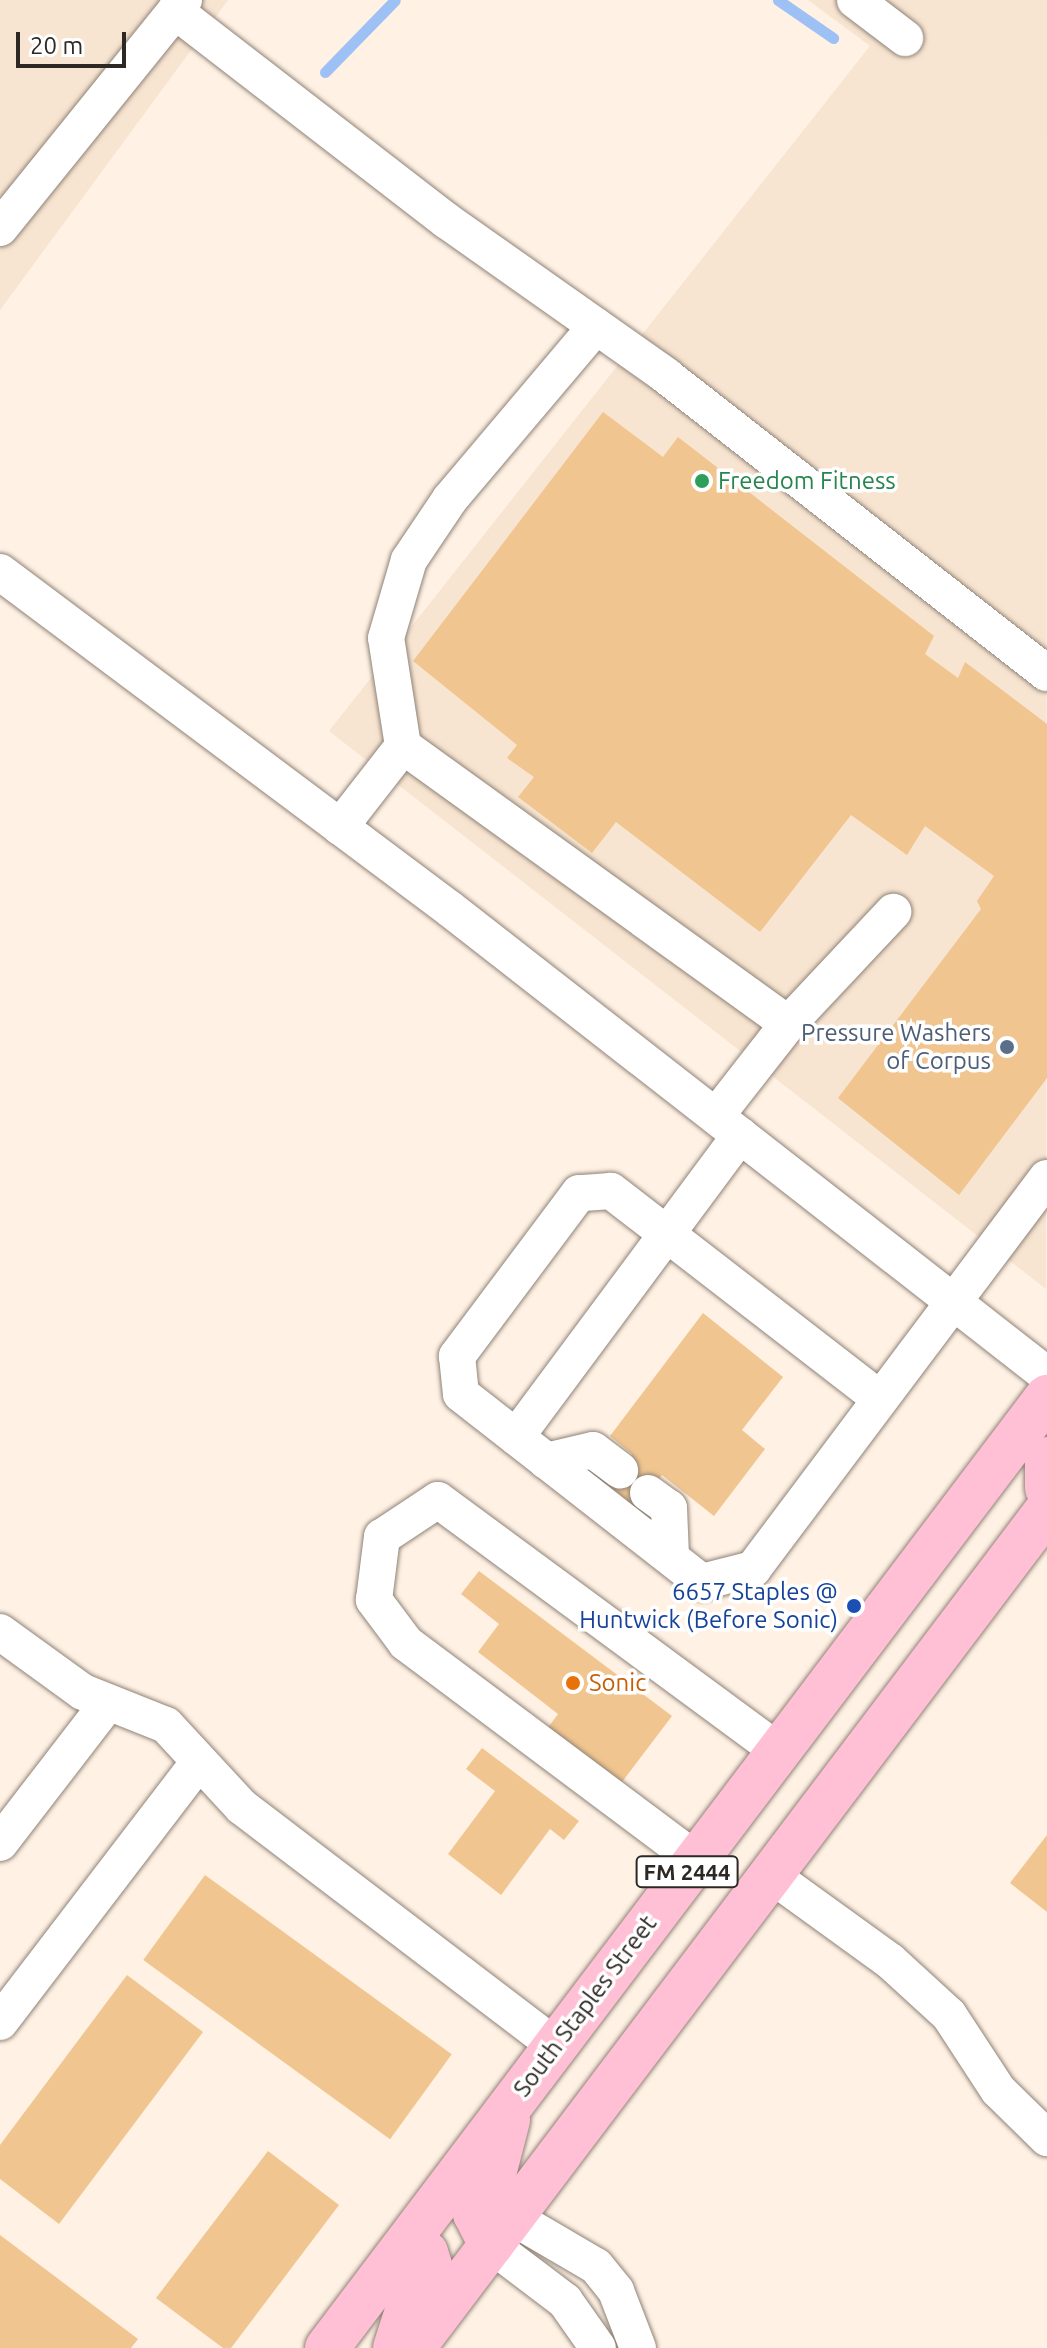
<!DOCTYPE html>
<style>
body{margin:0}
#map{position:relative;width:1047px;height:2348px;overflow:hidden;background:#fff1e4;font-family:Ubuntu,sans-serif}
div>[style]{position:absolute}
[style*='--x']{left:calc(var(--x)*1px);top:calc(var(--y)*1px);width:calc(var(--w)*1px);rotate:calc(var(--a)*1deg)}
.built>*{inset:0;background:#f7e4d1}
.stream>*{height:11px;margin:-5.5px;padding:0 5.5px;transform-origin:5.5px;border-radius:5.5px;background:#9dc0f5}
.building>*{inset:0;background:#f1c58f;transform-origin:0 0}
.roads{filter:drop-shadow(0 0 2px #8f8377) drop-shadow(0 0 2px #8f8377)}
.minor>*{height:36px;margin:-18px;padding:0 18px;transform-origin:18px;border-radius:18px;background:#fff}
.major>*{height:44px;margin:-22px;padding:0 22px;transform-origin:22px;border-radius:22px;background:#ffbfd4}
.dots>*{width:22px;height:22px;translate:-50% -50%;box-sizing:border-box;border:4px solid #fff;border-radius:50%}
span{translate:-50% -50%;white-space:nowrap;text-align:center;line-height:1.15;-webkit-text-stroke:7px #fff;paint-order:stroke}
.shield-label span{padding:2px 6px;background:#fff;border:2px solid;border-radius:6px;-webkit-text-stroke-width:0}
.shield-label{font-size:22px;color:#2d2823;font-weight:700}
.leisure-label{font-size:24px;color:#27864d}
.left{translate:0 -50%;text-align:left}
.service-label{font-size:24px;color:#4e5e75}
.right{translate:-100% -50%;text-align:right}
.transit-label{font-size:24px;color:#164399}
.food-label{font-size:24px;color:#c56008}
.street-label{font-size:24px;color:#2d2823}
.scale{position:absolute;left:16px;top:32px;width:110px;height:36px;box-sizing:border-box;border:4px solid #2d2823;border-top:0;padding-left:10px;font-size:24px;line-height:28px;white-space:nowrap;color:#2d2823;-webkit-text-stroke:6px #fff;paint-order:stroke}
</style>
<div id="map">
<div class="built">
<i style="clip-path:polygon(0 0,228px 0,0 310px)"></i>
<i style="clip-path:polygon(808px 0,1047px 0,1046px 1289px,329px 731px,870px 46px)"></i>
</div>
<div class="stream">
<i style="--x:778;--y:0;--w:67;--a:34.6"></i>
<i style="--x:325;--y:72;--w:100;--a:-45.8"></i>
</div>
<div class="building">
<i style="clip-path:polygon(603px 412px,663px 457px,678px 437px,934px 636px,925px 654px,958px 678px,965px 662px,1047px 724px,1047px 1078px,959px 1195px,838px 1098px,981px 909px,977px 901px,994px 876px,925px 826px,907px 855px,851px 815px,760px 932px,616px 822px,592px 853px,518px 797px,534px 777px,507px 758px,517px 745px,413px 661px)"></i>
<i style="clip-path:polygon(703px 1313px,783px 1377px,742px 1430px,765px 1449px,714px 1516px,662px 1475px,629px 1517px,601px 1495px,632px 1454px,610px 1436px)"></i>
<i style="clip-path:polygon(479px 1571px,672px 1716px,619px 1786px,547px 1729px,558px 1714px,478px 1652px,499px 1624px,461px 1594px)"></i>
<i style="clip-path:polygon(482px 1748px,579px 1821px,564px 1840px,550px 1829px,501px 1895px,448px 1854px,495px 1791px,466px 1769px)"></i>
<i style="clip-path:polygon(1047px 1835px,1047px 1912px,1010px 1883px)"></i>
<i style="left:205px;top:1875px;width:305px;height:105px;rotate:36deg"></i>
<i style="clip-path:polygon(127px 1975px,203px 2032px,59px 2224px,0 2179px,0 2145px)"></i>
<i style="clip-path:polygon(268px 2151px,339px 2205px,231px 2348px,223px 2348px,156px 2298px)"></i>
<i style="clip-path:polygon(0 2235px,138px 2339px,131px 2348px,0 2348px)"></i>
</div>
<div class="roads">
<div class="minor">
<i style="--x:855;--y:0;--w:63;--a:37.2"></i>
<i style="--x:175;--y:11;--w:344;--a:37.7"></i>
<i style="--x:447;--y:221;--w:267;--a:35.2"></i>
<i style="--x:665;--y:375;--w:484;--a:38"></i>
<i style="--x:0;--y:228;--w:293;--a:-51.1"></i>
<i style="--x:0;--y:572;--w:562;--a:36.83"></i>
<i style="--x:450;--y:909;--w:757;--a:37.97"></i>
<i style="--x:403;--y:746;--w:109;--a:-98.9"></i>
<i style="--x:386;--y:638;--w:81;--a:-73.6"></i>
<i style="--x:409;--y:560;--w:73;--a:-56.1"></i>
<i style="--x:450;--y:499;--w:226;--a:-49.8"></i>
<i style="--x:340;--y:827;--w:103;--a:-52.1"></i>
<i style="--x:403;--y:746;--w:475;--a:35.8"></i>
<i style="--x:716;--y:1116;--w:117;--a:-52"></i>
<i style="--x:788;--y:1024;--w:154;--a:-46.8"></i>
<i style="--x:879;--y:1398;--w:339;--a:-142.3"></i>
<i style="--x:611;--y:1191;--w:32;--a:176"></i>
<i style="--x:579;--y:1193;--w:204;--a:126.8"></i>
<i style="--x:457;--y:1356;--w:38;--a:84"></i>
<i style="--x:461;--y:1394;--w:306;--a:38"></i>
<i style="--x:702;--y:1582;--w:53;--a:-14.3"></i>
<i style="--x:753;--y:1569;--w:489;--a:-53.1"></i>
<i style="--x:516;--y:1437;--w:376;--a:-53.4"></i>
<i style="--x:546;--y:1461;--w:48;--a:-13.2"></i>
<i style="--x:593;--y:1450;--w:34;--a:37"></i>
<i style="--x:648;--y:1493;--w:26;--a:36"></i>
<i style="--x:669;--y:1508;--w:48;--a:87.6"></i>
<i style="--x:0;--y:1632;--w:102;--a:35.9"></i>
<i style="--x:83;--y:1692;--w:89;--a:21.7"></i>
<i style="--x:166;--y:1725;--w:112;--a:47.2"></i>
<i style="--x:242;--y:1807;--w:395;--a:37.3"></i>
<i style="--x:0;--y:1843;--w:177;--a:-52.4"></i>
<i style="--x:696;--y:1860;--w:362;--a:-143.2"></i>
<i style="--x:406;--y:1643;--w:54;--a:-126.7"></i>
<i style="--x:374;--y:1600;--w:64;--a:-82.8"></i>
<i style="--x:382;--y:1537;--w:67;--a:-33.5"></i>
<i style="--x:438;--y:1500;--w:423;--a:36.4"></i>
<i style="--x:771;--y:1875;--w:147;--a:35.9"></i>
<i style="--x:890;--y:1961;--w:80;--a:42.5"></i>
<i style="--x:949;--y:2015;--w:90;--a:56.8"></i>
<i style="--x:998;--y:2090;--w:69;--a:44.4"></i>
<i style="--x:0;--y:2022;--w:327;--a:-52.6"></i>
<i style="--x:512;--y:2217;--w:97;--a:30.3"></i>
<i style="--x:596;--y:2266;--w:32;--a:51"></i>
<i style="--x:616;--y:2291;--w:61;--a:68.9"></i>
<i style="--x:491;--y:2245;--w:93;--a:37.1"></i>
<i style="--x:565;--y:2301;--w:57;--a:54.9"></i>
</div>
<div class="major">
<i style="--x:1047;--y:1459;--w:29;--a:90"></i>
<i style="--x:491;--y:2245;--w:35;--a:-117"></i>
<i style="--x:475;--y:2214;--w:36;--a:-62"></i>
<i style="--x:492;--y:2182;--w:64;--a:-75.5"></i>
<i style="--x:327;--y:2348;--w:1193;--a:-52.87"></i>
<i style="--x:395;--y:2348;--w:49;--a:-72.3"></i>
<i style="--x:410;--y:2301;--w:41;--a:-60.9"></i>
<i style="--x:430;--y:2265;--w:13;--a:-108"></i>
<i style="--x:426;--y:2253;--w:21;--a:-143"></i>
<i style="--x:413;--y:2348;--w:1051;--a:-52.89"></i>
</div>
</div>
<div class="dots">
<i style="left:702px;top:481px;background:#2e9e5b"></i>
<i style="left:1007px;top:1047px;background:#5c6f8a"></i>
<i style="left:854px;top:1606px;background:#1a4fb4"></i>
<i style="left:573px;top:1683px;background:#e8710a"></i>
</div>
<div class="shield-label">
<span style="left:687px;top:1872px">FM 2444</span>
</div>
<div class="leisure-label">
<span class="left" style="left:718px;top:481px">Freedom Fitness</span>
</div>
<div class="service-label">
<span class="right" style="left:991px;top:1047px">Pressure Washers<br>of Corpus</span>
</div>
<div class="transit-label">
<span class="right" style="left:838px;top:1606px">6657 Staples @<br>Huntwick (Before Sonic)</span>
</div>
<div class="food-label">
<span class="left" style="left:589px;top:1683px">Sonic</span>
</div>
<div class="street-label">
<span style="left:585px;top:2006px;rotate:-53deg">South Staples Street</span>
</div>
<div class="scale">20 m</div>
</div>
